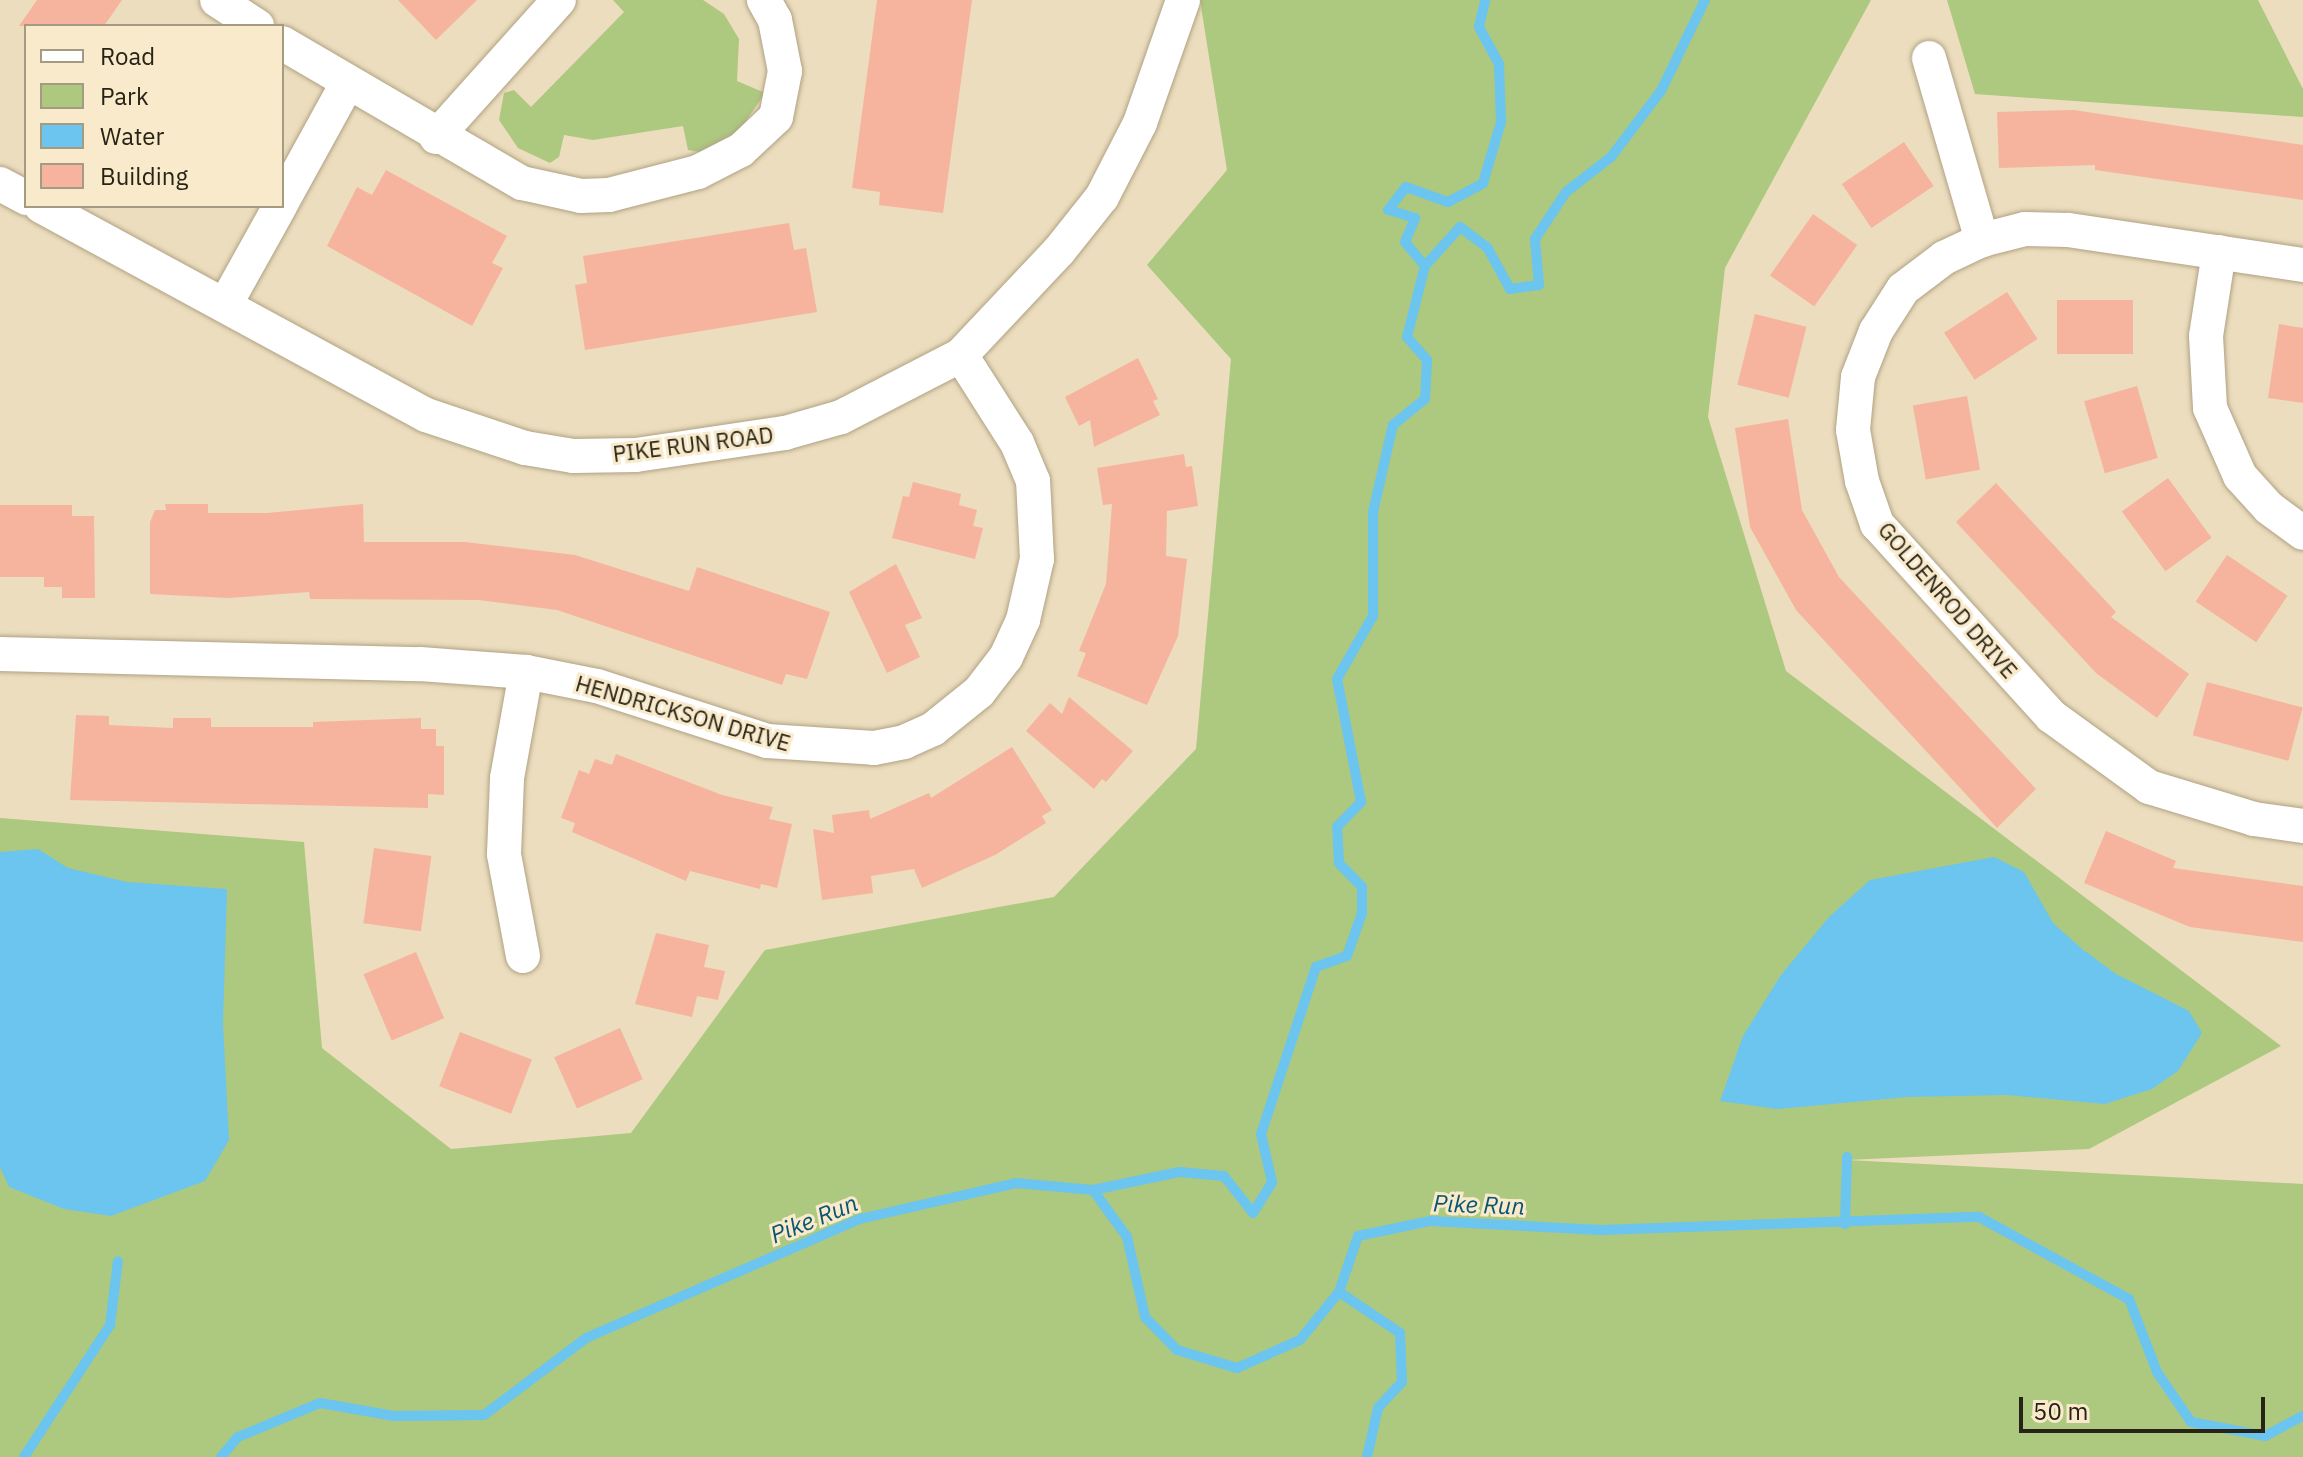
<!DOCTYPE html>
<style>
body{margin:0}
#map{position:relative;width:2303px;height:1457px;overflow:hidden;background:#ebddbd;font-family:"IBM Plex Sans",sans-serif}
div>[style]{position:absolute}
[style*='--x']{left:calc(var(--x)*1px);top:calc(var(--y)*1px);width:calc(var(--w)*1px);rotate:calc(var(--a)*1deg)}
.green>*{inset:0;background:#adc87f}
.water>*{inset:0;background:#6bc5ee}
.stream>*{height:10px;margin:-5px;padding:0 5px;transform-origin:5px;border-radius:5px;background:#6bc5ee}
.building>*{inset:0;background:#f6b49f;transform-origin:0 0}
.roads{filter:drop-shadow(0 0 2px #b0a284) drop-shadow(0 0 2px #b0a284)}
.minor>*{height:34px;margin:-17px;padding:0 17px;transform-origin:17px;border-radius:17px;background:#fff}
span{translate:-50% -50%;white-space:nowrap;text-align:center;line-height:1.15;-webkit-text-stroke:6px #f8eaca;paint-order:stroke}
.street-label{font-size:22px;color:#282317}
.water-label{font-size:24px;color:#0a5571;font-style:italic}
.legend{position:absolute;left:24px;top:24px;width:260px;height:184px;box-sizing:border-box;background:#f8eaca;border:2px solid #a59a82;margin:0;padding:10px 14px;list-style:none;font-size:24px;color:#282317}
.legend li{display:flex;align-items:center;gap:16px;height:40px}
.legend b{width:40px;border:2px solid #a59a82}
.scale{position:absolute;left:2019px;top:1397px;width:246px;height:36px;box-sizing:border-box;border:4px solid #282317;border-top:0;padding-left:10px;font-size:24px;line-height:28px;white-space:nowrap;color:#282317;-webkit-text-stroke:6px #f8eaca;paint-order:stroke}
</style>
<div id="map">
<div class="green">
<i style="clip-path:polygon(613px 0,703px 0,724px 14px,739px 39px,737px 81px,765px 93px,739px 131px,699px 152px,688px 150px,683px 126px,593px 140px,564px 135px,559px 157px,550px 163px,518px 148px,499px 120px,504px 93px,514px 90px,531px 107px,624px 12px)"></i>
<i style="clip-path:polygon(1200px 0,1871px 0,1725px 268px,1708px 417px,1786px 671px,2281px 1046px,2089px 1149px,1847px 1160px,2303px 1184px,2303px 1457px,0 1457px,0 818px,304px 842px,322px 1048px,451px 1149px,631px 1133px,765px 950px,1054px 897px,1196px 749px,1231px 359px,1147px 265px,1227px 170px)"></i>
<i style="clip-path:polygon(1947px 0,2258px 0,2303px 89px,2303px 117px,1975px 94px)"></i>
</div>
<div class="water">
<i style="clip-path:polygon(38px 849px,68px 868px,127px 882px,227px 889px,223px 1024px,229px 1140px,205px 1181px,111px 1216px,64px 1209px,9px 1187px,0 1167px,0 852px)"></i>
<i style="clip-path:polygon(1994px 857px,2024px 872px,2053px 923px,2082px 949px,2116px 974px,2189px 1011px,2202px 1033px,2178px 1071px,2152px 1089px,2105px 1104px,2007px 1095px,1907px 1097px,1777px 1109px,1720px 1101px,1743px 1036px,1781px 975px,1829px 917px,1870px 880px)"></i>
</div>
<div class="stream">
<i style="--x:1425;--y:266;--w:31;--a:-130"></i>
<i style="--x:1405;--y:242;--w:26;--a:-67"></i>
<i style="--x:1415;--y:218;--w:28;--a:-163"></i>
<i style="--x:1388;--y:210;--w:29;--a:-52"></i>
<i style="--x:1406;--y:187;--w:45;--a:19.7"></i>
<i style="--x:1448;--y:202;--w:40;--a:-28"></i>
<i style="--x:1483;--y:183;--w:64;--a:-73.6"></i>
<i style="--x:1501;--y:122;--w:58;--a:-92"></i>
<i style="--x:1499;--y:64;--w:42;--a:-118.4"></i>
<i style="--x:1479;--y:27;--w:28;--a:-77"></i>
<i style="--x:1093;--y:1190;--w:88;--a:-11.8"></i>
<i style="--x:1179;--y:1172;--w:45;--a:5.1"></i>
<i style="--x:1224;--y:1176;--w:47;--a:51.9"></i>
<i style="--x:1253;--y:1213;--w:36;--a:-58"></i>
<i style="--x:1272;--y:1182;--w:49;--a:-102.9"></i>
<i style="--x:1261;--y:1134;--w:176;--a:-71.8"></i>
<i style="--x:1316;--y:967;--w:33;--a:-20"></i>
<i style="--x:1347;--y:956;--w:46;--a:-70.8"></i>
<i style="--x:1362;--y:913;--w:26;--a:-90"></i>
<i style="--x:1362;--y:887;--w:33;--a:-134"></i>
<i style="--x:1339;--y:863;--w:36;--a:-93"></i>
<i style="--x:1337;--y:827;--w:35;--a:-46"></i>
<i style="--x:1361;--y:802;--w:125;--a:-101"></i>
<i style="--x:1337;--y:679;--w:73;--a:-60.3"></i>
<i style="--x:1373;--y:616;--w:104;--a:-90"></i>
<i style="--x:1373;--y:512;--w:89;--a:-77.1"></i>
<i style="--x:1393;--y:425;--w:41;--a:-39.1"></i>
<i style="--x:1425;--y:399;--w:39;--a:-87"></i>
<i style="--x:1427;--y:360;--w:30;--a:-131"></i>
<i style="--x:1407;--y:337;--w:73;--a:-75.8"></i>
<i style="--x:1425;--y:266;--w:52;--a:-48.1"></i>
<i style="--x:1460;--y:227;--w:34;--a:37"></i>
<i style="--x:1487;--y:247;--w:48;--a:61.3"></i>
<i style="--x:1510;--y:289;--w:29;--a:-8"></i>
<i style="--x:1539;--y:285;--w:46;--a:-95"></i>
<i style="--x:1535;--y:239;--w:56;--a:-56.6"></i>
<i style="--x:1566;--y:192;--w:57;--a:-37.9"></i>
<i style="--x:1611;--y:157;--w:83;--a:-52.9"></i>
<i style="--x:1661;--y:91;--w:101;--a:-64.2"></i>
<i style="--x:1845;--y:1224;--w:67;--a:-88.3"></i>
<i style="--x:1339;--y:1292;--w:73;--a:33.9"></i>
<i style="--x:1400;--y:1333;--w:49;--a:87.7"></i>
<i style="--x:1402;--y:1382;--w:35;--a:133"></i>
<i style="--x:1378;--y:1408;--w:50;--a:102.7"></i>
<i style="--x:24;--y:1457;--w:158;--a:-56.9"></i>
<i style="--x:110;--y:1325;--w:64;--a:-82.9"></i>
<i style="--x:221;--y:1457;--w:26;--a:-50"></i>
<i style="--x:238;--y:1437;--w:89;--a:-22.5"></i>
<i style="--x:320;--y:1403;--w:75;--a:10"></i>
<i style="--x:394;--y:1416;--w:90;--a:-0.6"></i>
<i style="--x:484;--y:1415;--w:128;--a:-37"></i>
<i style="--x:586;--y:1338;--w:299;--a:-23.5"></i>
<i style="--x:860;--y:1219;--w:160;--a:-13"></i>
<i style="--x:1016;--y:1183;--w:77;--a:5.2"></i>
<i style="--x:1093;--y:1190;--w:58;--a:54.1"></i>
<i style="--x:1127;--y:1237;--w:82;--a:77.3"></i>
<i style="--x:1145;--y:1317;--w:46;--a:45.9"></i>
<i style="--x:1177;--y:1350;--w:63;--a:16.7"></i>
<i style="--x:1237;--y:1368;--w:69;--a:-24"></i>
<i style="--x:1300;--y:1340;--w:62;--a:-50.9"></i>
<i style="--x:1339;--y:1292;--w:59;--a:-71.3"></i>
<i style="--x:1358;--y:1236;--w:74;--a:-11.8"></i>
<i style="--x:1430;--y:1221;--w:171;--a:3"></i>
<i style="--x:1601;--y:1230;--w:378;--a:-2"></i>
<i style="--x:1979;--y:1217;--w:171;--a:28.7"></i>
<i style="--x:2129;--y:1299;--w:78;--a:69"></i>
<i style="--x:2157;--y:1372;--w:60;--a:55.8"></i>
<i style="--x:2191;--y:1422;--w:75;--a:10.7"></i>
<i style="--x:2265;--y:1436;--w:43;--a:-27.8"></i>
</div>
<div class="building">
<i style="clip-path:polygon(37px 0,122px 0,104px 26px,19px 26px)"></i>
<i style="clip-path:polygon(398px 0,477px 0,436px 40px)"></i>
<i style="clip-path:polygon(877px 0,972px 0,943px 213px,879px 205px,880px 192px,852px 188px)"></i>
<i style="clip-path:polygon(2074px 110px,2303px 145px,2303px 200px,2095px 170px,2095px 165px,1999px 168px,1997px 112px)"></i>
<i style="left:1904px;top:142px;width:53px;height:75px;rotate:56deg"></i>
<i style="clip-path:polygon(386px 170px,507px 236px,492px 263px,503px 268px,472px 326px,327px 246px,357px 187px,372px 195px)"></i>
<i style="left:1813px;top:214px;width:54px;height:75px;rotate:35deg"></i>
<i style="clip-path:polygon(789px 223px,794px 250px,806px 248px,817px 312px,585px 350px,575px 285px,587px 283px,583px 256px)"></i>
<i style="left:2007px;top:292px;width:56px;height:75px;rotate:57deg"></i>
<i style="left:2057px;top:300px;width:76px;height:54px"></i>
<i style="left:1755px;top:314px;width:53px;height:73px;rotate:14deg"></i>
<i style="clip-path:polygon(2279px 324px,2303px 328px,2303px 403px,2268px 398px)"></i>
<i style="clip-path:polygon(1138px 358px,1158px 399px,1153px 401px,1160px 415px,1094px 447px,1090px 420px,1079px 426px,1065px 397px)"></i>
<i style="left:2137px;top:386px;width:75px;height:55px;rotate:74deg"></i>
<i style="left:1967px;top:396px;width:75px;height:55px;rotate:80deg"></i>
<i style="clip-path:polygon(1788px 419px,1802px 510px,1839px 577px,2036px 789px,1997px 828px,1796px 610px,1750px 527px,1735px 428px)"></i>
<i style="clip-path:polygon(1184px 454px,1186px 467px,1192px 466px,1198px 506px,1167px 511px,1166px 556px,1187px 559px,1178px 636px,1147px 705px,1077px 676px,1086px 653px,1079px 651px,1106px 584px,1112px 504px,1103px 505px,1097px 468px)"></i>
<i style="left:2168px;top:478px;width:74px;height:57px;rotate:54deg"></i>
<i style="clip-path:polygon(913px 482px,961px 494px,959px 505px,977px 510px,973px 526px,983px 528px,975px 559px,892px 538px,903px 496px,909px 497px)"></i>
<i style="clip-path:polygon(1996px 483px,2116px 612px,2111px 617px,2189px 674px,2157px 718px,2096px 673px,1956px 522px)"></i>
<i style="clip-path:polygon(165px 504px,208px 504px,208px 513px,267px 513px,363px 504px,364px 542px,465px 542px,575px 555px,689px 591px,697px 567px,830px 612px,807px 679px,786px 674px,782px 685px,557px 610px,478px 600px,310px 599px,309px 592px,228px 598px,150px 594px,150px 522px,155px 510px,166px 510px)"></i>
<i style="clip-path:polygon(0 505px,72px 505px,72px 516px,94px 516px,95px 598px,62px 598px,62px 587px,44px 587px,44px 577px,0 577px)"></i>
<i style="left:2227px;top:555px;width:73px;height:56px;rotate:34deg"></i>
<i style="clip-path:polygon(896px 564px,922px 618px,905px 625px,920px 657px,887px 673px,849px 592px)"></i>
<i style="left:2207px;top:682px;width:99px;height:55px;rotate:15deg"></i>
<i style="clip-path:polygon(1069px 697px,1133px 751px,1106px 782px,1102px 779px,1094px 789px,1026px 731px,1050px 703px,1062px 714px)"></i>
<i style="clip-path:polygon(76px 715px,109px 716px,109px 725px,173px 728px,173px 718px,211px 718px,211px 727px,313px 727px,313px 722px,421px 718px,421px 729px,436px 729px,436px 746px,444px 746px,444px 795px,428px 794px,428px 808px,70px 800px)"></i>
<i style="clip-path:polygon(1012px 747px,1052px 810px,1042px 816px,1046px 823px,995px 855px,922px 888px,914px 869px,871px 876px,873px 893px,822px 900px,813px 829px,834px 833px,832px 815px,869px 810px,870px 819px,929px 793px,931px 798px)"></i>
<i style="clip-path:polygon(616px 754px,722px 795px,773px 807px,769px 819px,792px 824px,777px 888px,761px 884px,760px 889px,690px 871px,686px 881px,572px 832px,575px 823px,561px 818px,579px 770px,589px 774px,595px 759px,612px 765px)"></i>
<i style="clip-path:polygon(2106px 831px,2176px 861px,2173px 868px,2303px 886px,2303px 942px,2190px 927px,2084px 883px)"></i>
<i style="left:374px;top:848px;width:58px;height:76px;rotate:8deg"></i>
<i style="clip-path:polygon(656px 933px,709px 945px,704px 967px,725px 971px,718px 1000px,697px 996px,692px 1017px,635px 1004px)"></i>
<i style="left:416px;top:952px;width:72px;height:57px;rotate:67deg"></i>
<i style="left:620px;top:1028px;width:56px;height:72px;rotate:66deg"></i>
<i style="left:460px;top:1032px;width:77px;height:58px;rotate:21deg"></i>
</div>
<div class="roads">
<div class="minor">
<i style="--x:217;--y:0;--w:48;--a:33"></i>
<i style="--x:282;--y:43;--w:278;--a:30.3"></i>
<i style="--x:522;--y:183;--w:60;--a:12.4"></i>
<i style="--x:581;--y:196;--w:28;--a:-2"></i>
<i style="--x:609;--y:195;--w:92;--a:-14.5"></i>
<i style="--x:698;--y:172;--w:48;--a:-27.1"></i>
<i style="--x:741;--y:150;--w:48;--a:-43.3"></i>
<i style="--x:776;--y:117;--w:47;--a:-78.9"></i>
<i style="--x:785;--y:71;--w:52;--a:-101.1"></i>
<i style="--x:775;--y:20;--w:23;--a:-119"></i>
<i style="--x:1929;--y:58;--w:190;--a:73.8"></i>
<i style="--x:436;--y:137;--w:184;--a:-48.1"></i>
<i style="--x:0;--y:184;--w:30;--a:28"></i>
<i style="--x:282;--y:202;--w:135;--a:-61.2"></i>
<i style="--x:41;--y:206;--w:438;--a:28.5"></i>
<i style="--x:426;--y:415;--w:104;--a:18.4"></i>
<i style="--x:525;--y:448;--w:49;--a:9.5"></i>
<i style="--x:573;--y:456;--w:63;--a:-0.9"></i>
<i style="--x:636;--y:455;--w:151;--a:-8.4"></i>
<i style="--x:785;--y:433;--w:58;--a:-15.9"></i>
<i style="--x:841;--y:417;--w:135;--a:-27.3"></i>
<i style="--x:961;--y:355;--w:143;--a:-46.7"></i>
<i style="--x:1059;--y:251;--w:69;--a:-51.5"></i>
<i style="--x:1102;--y:197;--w:83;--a:-62.8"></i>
<i style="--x:1140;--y:123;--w:130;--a:-70.7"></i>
<i style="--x:2219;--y:252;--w:85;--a:98.8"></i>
<i style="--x:2206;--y:336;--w:72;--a:86.8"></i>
<i style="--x:2210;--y:408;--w:74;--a:66.2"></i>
<i style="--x:2240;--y:476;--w:43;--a:47.8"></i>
<i style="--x:2269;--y:508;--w:42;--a:36.3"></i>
<i style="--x:2303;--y:265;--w:238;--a:-171.5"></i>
<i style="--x:2068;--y:230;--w:43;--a:-178.7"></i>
<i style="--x:2025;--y:229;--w:44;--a:165.7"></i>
<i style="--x:1982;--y:240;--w:42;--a:154.7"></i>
<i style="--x:1944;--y:258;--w:51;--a:142.9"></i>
<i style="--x:1903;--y:289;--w:50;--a:122.7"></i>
<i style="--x:1876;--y:331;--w:49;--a:111.4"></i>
<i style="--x:1858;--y:377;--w:53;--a:95.4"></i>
<i style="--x:1853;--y:430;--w:52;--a:80"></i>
<i style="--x:1862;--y:481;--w:46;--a:70.8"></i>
<i style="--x:1877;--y:524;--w:259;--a:47.8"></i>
<i style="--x:2051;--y:716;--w:121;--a:35.9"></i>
<i style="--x:2149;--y:787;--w:110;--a:16.9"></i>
<i style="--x:2254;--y:819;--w:49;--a:8.1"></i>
<i style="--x:225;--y:305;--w:113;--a:-60.9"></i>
<i style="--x:0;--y:654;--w:420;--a:1.4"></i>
<i style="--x:420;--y:664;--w:106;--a:4.3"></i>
<i style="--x:526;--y:672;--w:72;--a:11.2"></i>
<i style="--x:597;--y:686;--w:179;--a:17.9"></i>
<i style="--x:767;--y:741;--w:107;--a:3.7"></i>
<i style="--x:874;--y:748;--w:31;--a:-11"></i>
<i style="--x:904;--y:742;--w:32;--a:-24"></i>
<i style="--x:933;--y:729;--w:59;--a:-38.8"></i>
<i style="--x:979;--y:692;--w:44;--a:-52.4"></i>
<i style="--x:1006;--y:657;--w:41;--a:-65.3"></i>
<i style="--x:1023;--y:620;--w:63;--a:-77.1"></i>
<i style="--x:1037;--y:559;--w:78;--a:-92.9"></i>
<i style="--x:1033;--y:481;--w:41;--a:-112.8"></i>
<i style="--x:1017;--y:443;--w:104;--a:-122.5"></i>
<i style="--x:523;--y:956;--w:104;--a:-100.6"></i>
<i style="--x:504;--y:854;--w:76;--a:-87.7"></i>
<i style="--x:507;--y:778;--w:108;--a:-79.8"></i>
</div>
</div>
<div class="street-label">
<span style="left:693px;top:444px;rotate:-7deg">PIKE RUN ROAD</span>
<span style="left:1948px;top:600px;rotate:49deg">GOLDENROD DRIVE</span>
<span style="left:683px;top:713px;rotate:16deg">HENDRICKSON DRIVE</span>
</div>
<div class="water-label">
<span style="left:1479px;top:1205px;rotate:2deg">Pike Run</span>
<span style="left:814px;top:1219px;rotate:-22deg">Pike Run</span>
</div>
<ul class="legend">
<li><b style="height:10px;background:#fff"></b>Road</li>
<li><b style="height:22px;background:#adc87f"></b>Park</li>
<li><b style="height:22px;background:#6bc5ee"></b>Water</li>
<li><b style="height:22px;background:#f6b49f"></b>Building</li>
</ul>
<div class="scale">50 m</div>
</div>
